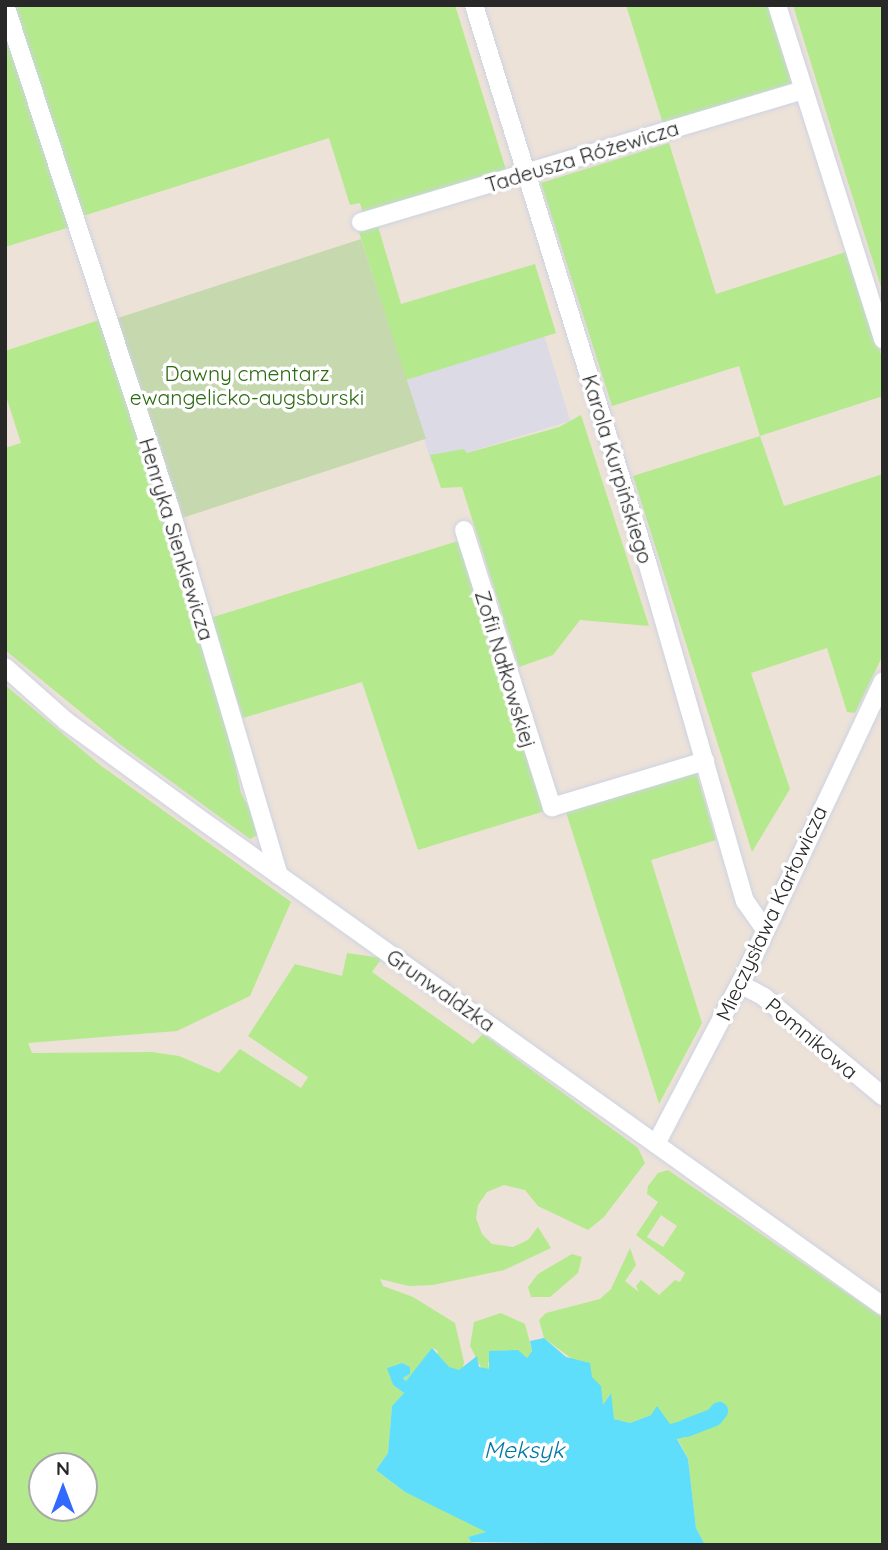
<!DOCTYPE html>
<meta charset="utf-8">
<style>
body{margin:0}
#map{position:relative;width:888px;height:1550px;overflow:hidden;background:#ede2d8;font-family:Quicksand,sans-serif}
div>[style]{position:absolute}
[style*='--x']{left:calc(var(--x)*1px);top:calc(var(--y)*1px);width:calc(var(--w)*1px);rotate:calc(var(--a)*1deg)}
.industrial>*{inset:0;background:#dcdae4;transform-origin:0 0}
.green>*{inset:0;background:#b5e98e}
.cemetery>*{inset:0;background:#c6d8ad;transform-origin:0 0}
.water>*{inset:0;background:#5fdefb}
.canal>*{height:18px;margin:-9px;padding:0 9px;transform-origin:9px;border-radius:9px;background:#5fdefb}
.roads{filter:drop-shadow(0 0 2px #cdd3e3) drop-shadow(0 0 2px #cdd3e3)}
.street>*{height:18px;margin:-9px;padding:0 9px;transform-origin:9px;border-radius:9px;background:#fff}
span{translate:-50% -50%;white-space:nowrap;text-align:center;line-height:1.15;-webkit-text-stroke:7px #fff;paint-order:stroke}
.street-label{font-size:21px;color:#282828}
.park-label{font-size:21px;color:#2c6b12}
.water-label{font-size:23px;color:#0079a4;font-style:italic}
.frame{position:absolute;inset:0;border:7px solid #282828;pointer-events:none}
.north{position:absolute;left:28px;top:1452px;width:70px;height:70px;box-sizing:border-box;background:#fff;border:2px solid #a9a9a9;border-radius:50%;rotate:0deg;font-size:19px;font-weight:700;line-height:28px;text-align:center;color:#282828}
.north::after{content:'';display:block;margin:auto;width:24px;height:32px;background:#3269ff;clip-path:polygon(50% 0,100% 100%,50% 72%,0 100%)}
</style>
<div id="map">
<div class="industrial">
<i style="left:544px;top:335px;width:90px;height:145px;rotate:73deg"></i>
</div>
<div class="green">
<i style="clip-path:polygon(11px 5px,455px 5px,507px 173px,364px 217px,360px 203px,350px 205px,329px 138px,83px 216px)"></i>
<i style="clip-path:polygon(626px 5px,771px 5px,795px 82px,663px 124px)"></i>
<i style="clip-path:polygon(793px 5px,883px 5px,883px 293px,839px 154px)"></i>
<i style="clip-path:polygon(5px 25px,70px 227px,5px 247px)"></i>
<i style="clip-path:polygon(669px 143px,716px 294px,849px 251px,883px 361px,883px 396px,760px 436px,784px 506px,883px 474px,883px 655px,855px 713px,847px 712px,827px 648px,751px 673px,790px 789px,752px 852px,633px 476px,760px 436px,739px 366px,612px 406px,541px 183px)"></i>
<i style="clip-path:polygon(377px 223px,401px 304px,535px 264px,556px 333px,406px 380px,358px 229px)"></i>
<i style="clip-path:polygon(102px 319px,229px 732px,241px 793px,259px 827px,257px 835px,250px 839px,121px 745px,5px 650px,5px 448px,21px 443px,5px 393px,5px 351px)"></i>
<i style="clip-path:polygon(581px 415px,649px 626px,580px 620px,553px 655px,519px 667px,462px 487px,441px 488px,430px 455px,464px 449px,467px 453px,559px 427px)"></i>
<i style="clip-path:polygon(458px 541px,545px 811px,418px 850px,362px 682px,243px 718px,210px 618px)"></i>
<i style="clip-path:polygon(evenodd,5px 685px,100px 765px,291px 902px,250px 996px,177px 1031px,28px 1043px,32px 1053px,152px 1052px,179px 1056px,219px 1073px,240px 1049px,301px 1088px,308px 1077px,248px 1036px,295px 964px,342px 976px,347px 953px,382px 958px,372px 972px,473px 1044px,483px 1034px,638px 1148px,645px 1163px,604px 1217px,588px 1230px,538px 1206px,525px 1190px,504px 1185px,487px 1192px,478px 1205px,476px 1218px,482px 1234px,492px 1244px,513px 1247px,528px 1240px,538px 1227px,551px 1248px,504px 1270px,433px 1285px,409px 1286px,380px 1279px,383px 1286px,413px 1297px,455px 1323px,464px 1362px,461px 1377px,441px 1384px,430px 1383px,438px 1351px,433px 1348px,406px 1381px,403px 1378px,410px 1374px,409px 1367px,402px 1363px,388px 1368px,393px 1385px,404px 1393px,392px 1406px,388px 1453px,376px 1470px,405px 1492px,480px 1527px,487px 1532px,468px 1537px,471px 1542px,487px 1545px,5px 1545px,5px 685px,42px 1466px,84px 1466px,84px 1508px,42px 1508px,42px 1466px)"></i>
<i style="clip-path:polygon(695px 768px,716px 840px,651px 860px,702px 1023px,659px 1104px,565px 809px)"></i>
<i style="clip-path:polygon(evenodd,668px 1170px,883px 1318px,883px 1545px,705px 1545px,696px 1528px,688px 1459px,670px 1424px,651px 1415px,630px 1423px,613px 1419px,610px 1394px,603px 1406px,576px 1362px,544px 1338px,539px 1320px,546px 1313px,600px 1299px,611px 1289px,630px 1248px,636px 1265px,625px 1281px,639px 1292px,636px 1286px,641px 1280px,659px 1295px,675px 1280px,680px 1282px,685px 1273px,636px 1235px,658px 1202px,647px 1194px,648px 1186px,658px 1173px,668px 1170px,661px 1215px,677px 1226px,663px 1247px,647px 1237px,661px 1215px)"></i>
<i style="clip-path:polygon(572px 1254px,582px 1257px,578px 1273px,550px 1297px,531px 1297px,528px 1287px,538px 1274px)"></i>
<i style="clip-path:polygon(501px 1313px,525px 1324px,532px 1351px,527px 1358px,506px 1350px,497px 1353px,488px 1363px,489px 1369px,482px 1369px,470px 1346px,474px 1322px)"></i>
</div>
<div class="cemetery">
<i style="left:361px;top:239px;width:210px;height:262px;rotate:72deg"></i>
</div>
<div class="water">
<i style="clip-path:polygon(544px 1338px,566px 1357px,590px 1363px,592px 1377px,601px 1386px,603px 1405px,611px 1393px,614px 1419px,630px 1423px,651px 1415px,657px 1406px,670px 1424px,684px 1420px,688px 1436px,677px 1439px,688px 1459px,696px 1528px,705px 1545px,471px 1542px,468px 1537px,486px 1532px,405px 1492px,376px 1470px,388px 1453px,392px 1406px,404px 1393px,393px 1385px,387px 1368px,402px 1363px,410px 1367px,410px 1374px,403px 1378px,406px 1381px,432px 1348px,449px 1367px,459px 1370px,477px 1356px,479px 1367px,489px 1369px,489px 1351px,518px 1350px,527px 1358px,532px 1351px,530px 1341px)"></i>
</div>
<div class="canal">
<i style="--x:686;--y:1428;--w:30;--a:-21"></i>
<i style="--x:714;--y:1417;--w:8;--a:-50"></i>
</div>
<div class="roads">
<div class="street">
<i style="--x:5;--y:5;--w:529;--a:71.84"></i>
<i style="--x:170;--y:508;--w:383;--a:73.5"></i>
<i style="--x:474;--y:5;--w:583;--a:72.75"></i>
<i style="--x:647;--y:562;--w:353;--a:73.9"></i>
<i style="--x:745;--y:901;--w:35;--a:55"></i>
<i style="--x:777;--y:5;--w:351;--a:72.4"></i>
<i style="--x:361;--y:222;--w:461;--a:-16.6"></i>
<i style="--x:464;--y:530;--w:291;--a:72.4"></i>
<i style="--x:552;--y:807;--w:160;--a:-16.7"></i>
<i style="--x:5;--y:667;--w:81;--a:41.5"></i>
<i style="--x:66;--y:721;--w:152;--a:36.2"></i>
<i style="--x:189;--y:811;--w:852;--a:35.5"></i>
<i style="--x:740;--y:984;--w:27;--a:28"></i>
<i style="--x:764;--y:997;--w:155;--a:39.8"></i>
<i style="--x:656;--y:1144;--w:196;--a:-62.4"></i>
<i style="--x:747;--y:970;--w:319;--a:-64.8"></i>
</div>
</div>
<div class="street-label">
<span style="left:582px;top:156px;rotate:-17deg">Tadeusza Różewicza</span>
<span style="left:618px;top:469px;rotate:73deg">Karola Kurpińskiego</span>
<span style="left:177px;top:539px;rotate:73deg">Henryka Sienkiewicza</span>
<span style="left:506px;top:669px;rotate:73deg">Zofii Nałkowskiej</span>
<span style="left:771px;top:913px;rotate:-65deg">Mieczysława Karłowicza</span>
<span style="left:441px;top:990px;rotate:35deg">Grunwaldzka</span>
<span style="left:812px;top:1038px;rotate:40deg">Pomnikowa</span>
</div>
<div class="park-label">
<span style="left:247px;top:385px">Dawny cmentarz<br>ewangelicko-augsburski</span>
</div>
<div class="water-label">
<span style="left:524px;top:1450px">Meksyk</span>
</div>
<div class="frame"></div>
<div class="north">N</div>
</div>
